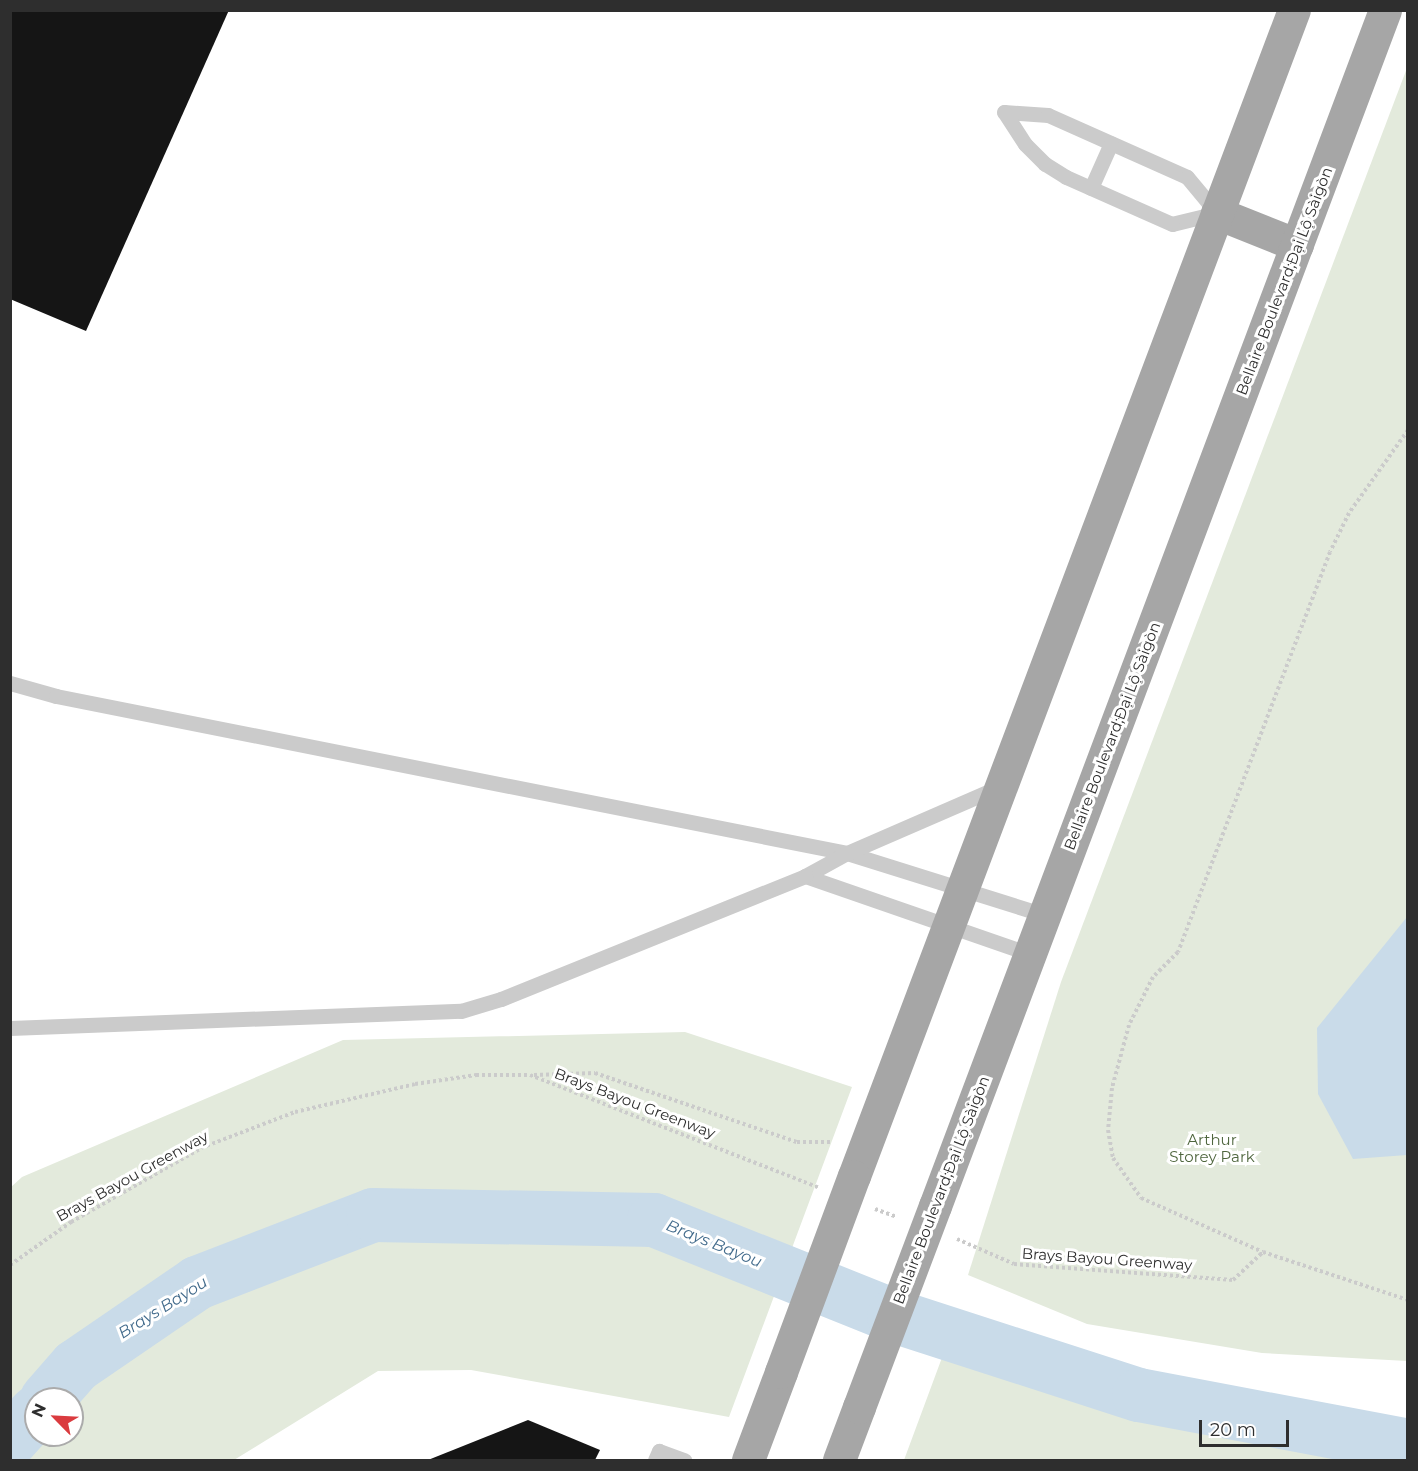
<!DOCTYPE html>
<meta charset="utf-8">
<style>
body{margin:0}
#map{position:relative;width:1418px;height:1471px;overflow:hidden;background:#fff;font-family:Montserrat,sans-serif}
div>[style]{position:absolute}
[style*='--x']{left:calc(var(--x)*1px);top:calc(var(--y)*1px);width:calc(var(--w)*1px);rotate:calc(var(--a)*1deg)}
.green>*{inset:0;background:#e3eadc}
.water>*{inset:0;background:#c9dbe9}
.river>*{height:54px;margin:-27px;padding:0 27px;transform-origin:27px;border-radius:27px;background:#c9dbe9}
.building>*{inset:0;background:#151515}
.path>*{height:4px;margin-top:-2px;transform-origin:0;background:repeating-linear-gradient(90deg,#cbcbcb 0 3px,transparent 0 6px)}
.service>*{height:15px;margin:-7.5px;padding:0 7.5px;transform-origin:7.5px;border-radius:7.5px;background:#cbcbcb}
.primary>*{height:33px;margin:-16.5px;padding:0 16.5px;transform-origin:16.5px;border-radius:16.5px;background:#a6a6a6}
.primary-bridge>*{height:33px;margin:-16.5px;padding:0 16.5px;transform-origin:16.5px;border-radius:16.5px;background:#a6a6a6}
span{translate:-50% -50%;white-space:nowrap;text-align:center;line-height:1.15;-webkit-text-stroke:6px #fff;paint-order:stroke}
.street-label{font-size:15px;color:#2e2e2e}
.park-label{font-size:15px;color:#4f663e}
.water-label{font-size:16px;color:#416a8b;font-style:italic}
.frame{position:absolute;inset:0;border:12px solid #2e2e2e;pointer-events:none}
.north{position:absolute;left:24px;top:1387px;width:60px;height:60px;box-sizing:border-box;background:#fff;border:2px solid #ababab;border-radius:50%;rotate:294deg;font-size:16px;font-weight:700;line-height:24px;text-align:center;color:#2e2e2e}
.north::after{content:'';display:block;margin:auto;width:21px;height:27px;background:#da3b3f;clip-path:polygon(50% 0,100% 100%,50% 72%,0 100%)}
.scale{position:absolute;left:1199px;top:1420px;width:90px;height:27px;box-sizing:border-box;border:3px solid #2e2e2e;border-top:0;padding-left:8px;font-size:18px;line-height:21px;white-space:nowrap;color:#2e2e2e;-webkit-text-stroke:4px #fff;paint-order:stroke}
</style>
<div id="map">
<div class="green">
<i style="clip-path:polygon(1407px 68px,1407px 1361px,1262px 1353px,1087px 1324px,968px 1275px,1061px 982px)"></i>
<i style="clip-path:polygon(evenodd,685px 1032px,852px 1087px,729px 1417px,471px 1370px,378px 1371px,234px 1460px,11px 1460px,10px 1188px,22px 1177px,343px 1040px,685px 1032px,36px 1399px,72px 1399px,72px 1435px,36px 1435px,36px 1399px)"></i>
<i style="clip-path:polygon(950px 1336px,1014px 1366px,1218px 1414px,1407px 1427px,1407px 1460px,904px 1460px)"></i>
</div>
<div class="water">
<i style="clip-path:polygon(1407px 917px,1407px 1155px,1353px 1159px,1318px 1094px,1317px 1028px)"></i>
</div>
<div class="river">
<i style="--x:47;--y:1399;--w:44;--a:-48.7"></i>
<i style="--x:76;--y:1366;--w:147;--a:-34.4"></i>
<i style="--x:197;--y:1283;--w:189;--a:-21.1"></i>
<i style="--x:373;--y:1215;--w:281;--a:1"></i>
<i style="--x:654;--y:1220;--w:258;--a:21.8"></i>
<i style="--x:894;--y:1316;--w:257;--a:17.9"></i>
<i style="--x:1139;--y:1395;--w:274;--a:10.7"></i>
<i style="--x:10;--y:1441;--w:39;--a:-48"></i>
</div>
<div class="building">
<i style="clip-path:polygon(10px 10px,229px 10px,86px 331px,10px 299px)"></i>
<i style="clip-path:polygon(528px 1420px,600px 1450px,595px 1460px,428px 1460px)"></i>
</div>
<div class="path">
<i style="--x:1408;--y:430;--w:102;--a:125.4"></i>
<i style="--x:1349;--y:513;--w:43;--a:116"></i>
<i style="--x:1330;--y:552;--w:428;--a:110.8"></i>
<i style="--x:1178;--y:952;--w:35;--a:135"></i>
<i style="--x:1153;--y:977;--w:54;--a:116.6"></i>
<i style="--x:1129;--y:1025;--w:65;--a:105.1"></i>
<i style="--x:1112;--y:1088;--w:42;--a:95.4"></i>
<i style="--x:1108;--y:1130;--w:28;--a:80"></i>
<i style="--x:1113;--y:1158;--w:49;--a:55"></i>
<i style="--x:1141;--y:1198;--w:133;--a:23.9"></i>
<i style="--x:1263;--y:1252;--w:153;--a:18.3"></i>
<i style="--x:534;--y:1075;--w:61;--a:-1.9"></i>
<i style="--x:595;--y:1073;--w:213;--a:18.9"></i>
<i style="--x:797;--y:1142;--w:36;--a:0"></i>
<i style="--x:875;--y:1209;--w:23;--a:20"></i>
<i style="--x:957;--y:1239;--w:62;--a:23.7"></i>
<i style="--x:1014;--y:1264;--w:220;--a:4.2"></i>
<i style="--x:1233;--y:1280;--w:41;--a:-43"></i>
<i style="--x:10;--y:1265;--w:75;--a:-35.2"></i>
<i style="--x:71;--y:1222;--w:150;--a:-29.6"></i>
<i style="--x:201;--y:1148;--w:101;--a:-21"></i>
<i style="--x:295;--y:1112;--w:123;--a:-13.1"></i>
<i style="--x:415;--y:1084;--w:62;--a:-8.4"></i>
<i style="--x:476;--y:1075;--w:54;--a:0"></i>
<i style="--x:530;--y:1075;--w:309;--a:21.3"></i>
</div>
<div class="service">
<i style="--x:1004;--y:112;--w:44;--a:3.9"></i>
<i style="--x:1048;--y:115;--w:152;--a:24"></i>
<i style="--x:1187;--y:177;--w:47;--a:50.2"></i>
<i style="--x:1217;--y:213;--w:46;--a:166.3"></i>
<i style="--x:1172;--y:224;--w:116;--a:-156.1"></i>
<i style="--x:1066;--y:177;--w:25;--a:-148"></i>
<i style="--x:1045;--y:164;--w:28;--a:-135"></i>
<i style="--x:1025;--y:144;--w:38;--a:-123"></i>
<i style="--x:1091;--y:188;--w:49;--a:-66"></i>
<i style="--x:10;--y:683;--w:48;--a:15.8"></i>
<i style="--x:56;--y:696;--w:806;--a:11.23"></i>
<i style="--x:847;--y:853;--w:207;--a:17.4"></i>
<i style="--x:999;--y:787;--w:166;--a:156.5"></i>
<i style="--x:847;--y:853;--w:48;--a:151.3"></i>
<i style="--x:805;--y:876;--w:238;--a:19.1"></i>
<i style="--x:10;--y:1028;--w:451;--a:-2.2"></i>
<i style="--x:461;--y:1011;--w:42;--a:-16.7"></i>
<i style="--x:501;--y:999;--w:328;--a:-22"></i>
<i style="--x:655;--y:1460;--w:10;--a:-66"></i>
<i style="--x:659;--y:1451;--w:27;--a:20"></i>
</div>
<div class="primary">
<i style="--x:1217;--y:213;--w:86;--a:21.8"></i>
<i style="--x:854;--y:1176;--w:1246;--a:-69.33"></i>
<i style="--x:935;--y:1206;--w:1278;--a:-69.38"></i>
<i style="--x:748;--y:1460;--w:94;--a:-69.4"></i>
<i style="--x:839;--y:1460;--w:57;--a:-69.3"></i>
</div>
<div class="primary-bridge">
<i style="--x:781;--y:1372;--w:209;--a:-69.6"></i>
<i style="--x:859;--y:1407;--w:215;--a:-69.3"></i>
</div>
<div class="street-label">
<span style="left:1284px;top:281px;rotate:-69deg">Bellaire Boulevard;Đại Lộ Sàigòn</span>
<span style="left:1112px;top:736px;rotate:-69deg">Bellaire Boulevard;Đại Lộ Sàigòn</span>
<span style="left:635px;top:1103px;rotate:21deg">Brays Bayou Greenway</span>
<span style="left:132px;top:1176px;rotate:-29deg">Brays Bayou Greenway</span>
<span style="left:941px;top:1190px;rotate:-69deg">Bellaire Boulevard;Đại Lộ Sàigòn</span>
<span style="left:1107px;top:1259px;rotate:4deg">Brays Bayou Greenway</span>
</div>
<div class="park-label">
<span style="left:1212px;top:1148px">Arthur<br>Storey Park</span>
</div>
<div class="water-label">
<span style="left:714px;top:1244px;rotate:22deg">Brays Bayou</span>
<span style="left:163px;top:1308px;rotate:-32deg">Brays Bayou</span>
</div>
<div class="frame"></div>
<div class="north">N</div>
<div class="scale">20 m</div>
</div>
